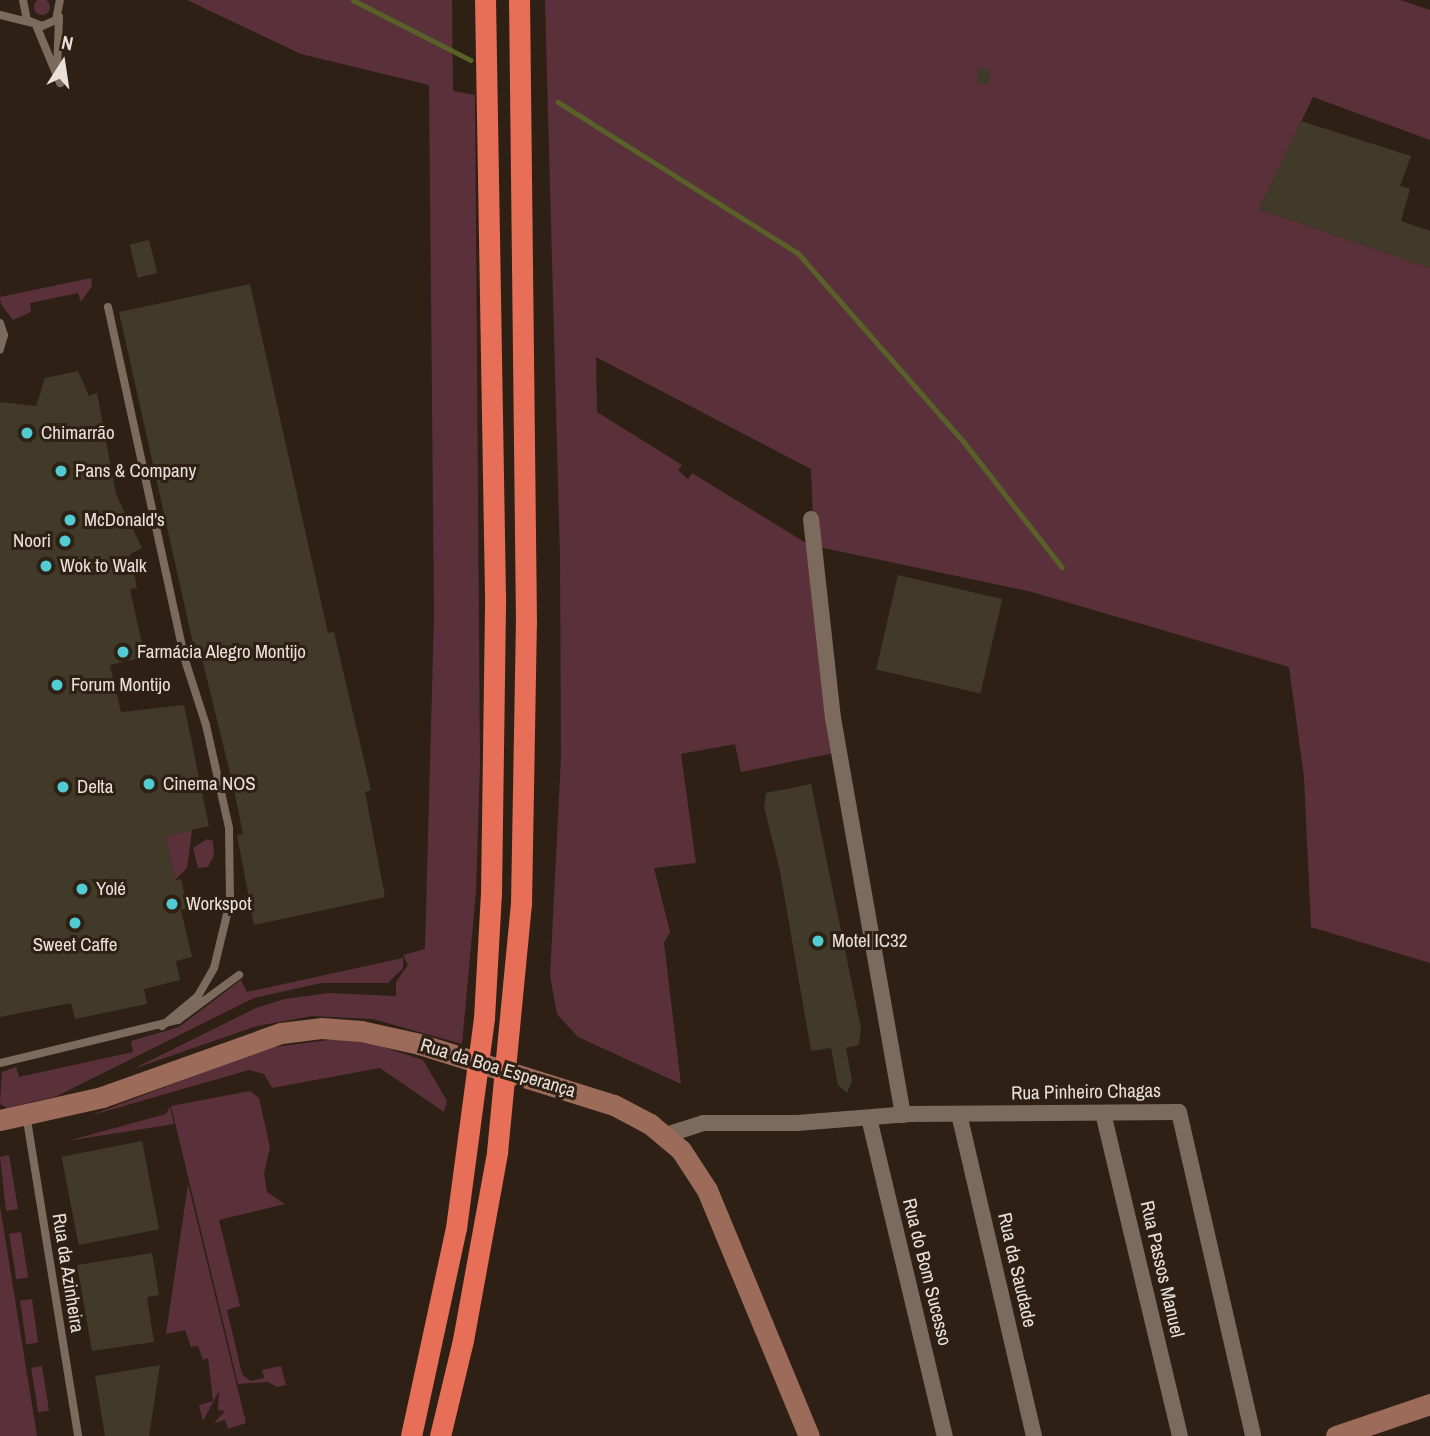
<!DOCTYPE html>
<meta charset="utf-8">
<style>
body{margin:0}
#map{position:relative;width:1430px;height:1436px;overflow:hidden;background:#2e2014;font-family:"Archivo Narrow",sans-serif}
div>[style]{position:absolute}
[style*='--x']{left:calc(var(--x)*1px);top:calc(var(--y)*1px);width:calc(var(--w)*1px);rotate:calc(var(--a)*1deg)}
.green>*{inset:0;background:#5a313b;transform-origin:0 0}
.round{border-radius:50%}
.stream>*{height:4.5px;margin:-2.25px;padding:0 2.25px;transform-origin:2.25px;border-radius:2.25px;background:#596129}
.building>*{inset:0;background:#413a28;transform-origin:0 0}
.lane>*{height:8px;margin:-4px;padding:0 4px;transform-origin:4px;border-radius:4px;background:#7c6a5c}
.street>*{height:16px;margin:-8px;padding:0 8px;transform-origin:8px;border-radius:8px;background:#7c6a5c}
.secondary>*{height:21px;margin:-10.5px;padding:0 10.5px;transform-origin:10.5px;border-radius:10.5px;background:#9c6b5a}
.highway>*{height:21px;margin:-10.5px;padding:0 10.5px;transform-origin:10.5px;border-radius:10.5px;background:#e76e57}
.dots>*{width:19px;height:19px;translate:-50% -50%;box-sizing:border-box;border:4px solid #2e2014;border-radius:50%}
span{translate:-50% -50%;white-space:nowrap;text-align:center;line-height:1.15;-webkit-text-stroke:6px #2e2014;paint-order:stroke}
.poi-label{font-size:19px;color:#eae0d8}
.left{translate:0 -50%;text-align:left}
.right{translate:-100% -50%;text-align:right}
.street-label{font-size:19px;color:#eae0d8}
.north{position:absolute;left:28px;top:28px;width:70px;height:70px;-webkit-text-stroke:5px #2e2014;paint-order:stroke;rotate:12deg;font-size:19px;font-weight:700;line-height:28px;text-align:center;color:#eae0d8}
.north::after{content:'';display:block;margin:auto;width:24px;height:32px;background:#eae0d8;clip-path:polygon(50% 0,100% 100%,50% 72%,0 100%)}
</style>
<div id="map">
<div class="green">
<i class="round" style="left:34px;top:-1px;width:16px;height:16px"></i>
<i style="clip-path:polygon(187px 0,452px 0,453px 91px,475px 95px,480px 765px,476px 892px,462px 1044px,373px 1019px,312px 1016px,257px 1026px,133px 1069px,256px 1008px,285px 999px,329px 993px,396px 996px,396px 982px,408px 965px,403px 955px,425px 949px,434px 615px,429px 85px,301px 54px)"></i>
<i style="clip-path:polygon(545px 0,1400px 0,1430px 10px,1430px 140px,1313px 97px,1259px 209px,1430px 268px,1430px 963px,1311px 927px,1304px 777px,1289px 667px,1032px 592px,814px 546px,811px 469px,596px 357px,597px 412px,682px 465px,678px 470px,688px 479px,692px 473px,806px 543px,834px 753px,741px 772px,735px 744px,681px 754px,696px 863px,654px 868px,670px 932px,664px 943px,681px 1084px,578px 1037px,557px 1014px,550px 976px,561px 757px,560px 558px)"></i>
<i style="clip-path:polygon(91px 278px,92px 286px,81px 302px,78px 293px,30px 303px,31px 312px,13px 320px,1px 304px,0 297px)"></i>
<i style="clip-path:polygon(192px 830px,187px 868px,175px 880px,165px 836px)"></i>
<i style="clip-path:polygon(207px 839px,213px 841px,214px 855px,208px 867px,198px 868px,193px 848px)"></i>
<i style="clip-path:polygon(403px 958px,403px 968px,388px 983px,321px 983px,254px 998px,57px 1096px,7px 1108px,0 1104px,2px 1072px,16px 1067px,19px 1077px,133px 1052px,131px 1041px,179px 1027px,241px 980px,247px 992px)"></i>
<i style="clip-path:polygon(336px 1039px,374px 1044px,423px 1060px,447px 1101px,444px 1112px,380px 1068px,272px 1088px,264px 1074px,249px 1070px,89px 1116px,267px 1048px)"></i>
<i style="clip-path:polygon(250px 1091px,259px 1098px,270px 1147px,264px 1173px,267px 1192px,285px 1204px,219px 1220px,240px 1306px,227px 1310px,242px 1374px,250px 1381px,264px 1378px,262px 1370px,281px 1366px,286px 1385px,277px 1387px,268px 1382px,238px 1384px,171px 1106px)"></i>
<i style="clip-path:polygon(170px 1107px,174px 1124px,67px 1141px,166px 1114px)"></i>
<i style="clip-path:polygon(9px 1155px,18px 1209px,6px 1211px,0 1157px)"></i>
<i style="clip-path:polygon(188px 1184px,246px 1423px,228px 1429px,225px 1420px,214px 1423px,225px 1411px,218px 1410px,219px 1391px,203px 1421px,199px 1405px,213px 1401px,208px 1358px,203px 1360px,198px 1346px,191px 1347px,185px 1330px,166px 1334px)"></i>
<i style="clip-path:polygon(0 1206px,37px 1436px,0 1436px)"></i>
<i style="left:21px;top:1232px;width:46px;height:12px;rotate:81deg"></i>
<i style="left:32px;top:1299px;width:44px;height:12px;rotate:82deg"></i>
<i style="left:42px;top:1366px;width:45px;height:11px;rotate:81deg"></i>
</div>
<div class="stream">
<i style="--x:353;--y:0;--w:132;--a:27"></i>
<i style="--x:558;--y:102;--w:284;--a:32.2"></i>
<i style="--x:798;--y:253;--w:252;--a:48.7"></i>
<i style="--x:964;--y:442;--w:159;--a:51.9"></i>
</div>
<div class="building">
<i style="clip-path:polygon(978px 68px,990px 70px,989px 85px,977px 83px)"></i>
<i style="clip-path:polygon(1301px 121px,1411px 156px,1400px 186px,1410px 189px,1401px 221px,1430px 231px,1430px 268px,1259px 209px)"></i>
<i style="left:149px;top:240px;width:34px;height:20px;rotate:76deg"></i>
<i style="clip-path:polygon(250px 284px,328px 633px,334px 632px,371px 790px,365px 792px,385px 897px,254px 925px,237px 835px,243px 834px,233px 785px,199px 647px,194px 648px,119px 312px)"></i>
<i style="clip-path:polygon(78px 371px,89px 396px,97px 393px,116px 494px,142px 548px,130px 554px,137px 588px,130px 589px,145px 657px,110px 665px,121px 712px,184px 705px,209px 826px,165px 836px,175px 880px,181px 879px,188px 908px,181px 910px,192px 957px,176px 961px,180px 980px,144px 989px,147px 1004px,75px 1019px,71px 1003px,0 1017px,0 402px,36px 406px,45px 378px)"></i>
<i style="left:898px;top:575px;width:107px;height:97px;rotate:13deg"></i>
<i style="clip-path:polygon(811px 784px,861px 1028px,859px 1045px,846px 1048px,852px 1081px,847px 1093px,838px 1085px,831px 1048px,811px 1051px,780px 871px,764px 807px,766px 793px)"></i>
<i style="left:142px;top:1141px;width:90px;height:82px;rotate:79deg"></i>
<i style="clip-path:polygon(152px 1253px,159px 1295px,147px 1297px,154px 1342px,92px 1351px,77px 1265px)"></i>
<i style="clip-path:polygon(160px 1365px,149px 1436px,105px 1436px,95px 1376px)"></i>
</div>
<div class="lane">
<i style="--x:23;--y:0;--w:20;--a:79"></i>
<i style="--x:27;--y:20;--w:16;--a:22"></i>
<i style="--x:42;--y:26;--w:15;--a:-23"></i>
<i style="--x:56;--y:20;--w:20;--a:-79"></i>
<i style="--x:0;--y:15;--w:32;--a:14"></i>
<i style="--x:36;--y:25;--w:63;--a:67.5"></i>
<i style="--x:57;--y:70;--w:53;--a:-87.8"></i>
<i style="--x:108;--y:307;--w:358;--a:77.7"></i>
<i style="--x:184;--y:657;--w:71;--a:72.1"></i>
<i style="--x:206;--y:725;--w:106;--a:77.4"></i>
<i style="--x:229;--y:828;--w:74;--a:89.2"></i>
<i style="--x:230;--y:902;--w:68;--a:103.6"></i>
<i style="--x:214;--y:968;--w:32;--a:120"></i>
<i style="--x:198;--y:996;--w:47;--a:140.2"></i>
<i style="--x:0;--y:323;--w:13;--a:72"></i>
<i style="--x:4;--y:335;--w:15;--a:106"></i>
<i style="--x:0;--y:1063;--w:183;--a:-13.6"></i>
<i style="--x:178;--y:1020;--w:76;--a:-36.4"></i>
<i style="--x:26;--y:1114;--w:326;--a:80.8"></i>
</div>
<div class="street">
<i style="--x:811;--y:519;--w:200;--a:83.7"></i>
<i style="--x:833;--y:718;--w:403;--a:80"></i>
<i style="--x:1103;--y:1113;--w:332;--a:76.6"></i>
<i style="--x:959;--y:1114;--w:331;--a:76.9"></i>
<i style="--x:869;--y:1118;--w:327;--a:76.6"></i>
<i style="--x:663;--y:1136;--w:43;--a:-17.6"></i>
<i style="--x:704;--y:1123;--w:93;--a:0"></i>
<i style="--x:797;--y:1123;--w:113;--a:-4.6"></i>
<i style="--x:910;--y:1114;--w:269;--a:-0.4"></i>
<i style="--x:1179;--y:1112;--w:332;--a:77.1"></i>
</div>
<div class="secondary">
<i style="--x:0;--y:1120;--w:105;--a:-12.7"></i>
<i style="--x:102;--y:1097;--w:190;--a:-19.7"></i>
<i style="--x:281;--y:1033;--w:40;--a:-7.1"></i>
<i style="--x:321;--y:1028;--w:40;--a:4.3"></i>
<i style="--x:361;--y:1031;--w:59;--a:12.6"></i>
<i style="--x:419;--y:1044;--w:204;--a:17.4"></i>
<i style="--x:614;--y:1105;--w:41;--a:27.8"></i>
<i style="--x:650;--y:1124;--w:40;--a:40"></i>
<i style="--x:681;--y:1150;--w:48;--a:57"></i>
<i style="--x:707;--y:1190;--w:266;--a:67.5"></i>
<i style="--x:1336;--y:1436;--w:99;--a:-18.8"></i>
</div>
<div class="highway">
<i style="--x:411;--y:1436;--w:213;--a:-77.8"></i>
<i style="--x:456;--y:1228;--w:212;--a:-82.4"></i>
<i style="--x:484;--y:1018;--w:124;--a:-86.8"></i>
<i style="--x:491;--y:894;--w:299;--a:-89.2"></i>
<i style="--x:495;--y:595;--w:595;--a:-90.96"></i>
<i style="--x:440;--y:1436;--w:99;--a:-76.5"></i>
<i style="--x:463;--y:1340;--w:191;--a:-79.7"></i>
<i style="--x:497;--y:1152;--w:249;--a:-84.5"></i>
<i style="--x:521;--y:904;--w:281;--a:-89"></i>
<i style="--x:526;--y:623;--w:623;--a:-90.64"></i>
</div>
<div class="dots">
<i style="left:27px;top:433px;background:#51ccd2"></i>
<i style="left:61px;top:471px;background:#51ccd2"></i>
<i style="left:70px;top:520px;background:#51ccd2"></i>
<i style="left:65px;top:541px;background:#51ccd2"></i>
<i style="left:46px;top:566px;background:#51ccd2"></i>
<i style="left:123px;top:652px;background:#51ccd2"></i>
<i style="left:57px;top:685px;background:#51ccd2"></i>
<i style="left:149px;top:784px;background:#51ccd2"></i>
<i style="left:63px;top:787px;background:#51ccd2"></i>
<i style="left:82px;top:889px;background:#51ccd2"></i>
<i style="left:172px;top:904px;background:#51ccd2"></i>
<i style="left:75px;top:923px;background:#51ccd2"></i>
<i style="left:818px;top:941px;background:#51ccd2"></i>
</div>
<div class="poi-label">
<span class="left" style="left:41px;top:433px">Chimarrão</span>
<span class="left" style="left:75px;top:471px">Pans &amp; Company</span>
<span class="left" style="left:84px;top:520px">McDonald's</span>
<span class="right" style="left:51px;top:541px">Noori</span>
<span class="left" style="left:60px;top:566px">Wok to Walk</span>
<span class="left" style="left:137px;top:652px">Farmácia Alegro Montijo</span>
<span class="left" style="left:71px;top:685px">Forum Montijo</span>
<span class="left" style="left:163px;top:784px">Cinema NOS</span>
<span class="left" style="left:77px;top:787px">Delta</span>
<span class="left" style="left:96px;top:889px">Yolé</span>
<span class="left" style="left:186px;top:904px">Workspot</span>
<span class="left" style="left:832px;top:941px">Motel IC32</span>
<span style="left:75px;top:945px">Sweet Caffe</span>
</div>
<div class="street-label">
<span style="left:498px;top:1068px;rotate:17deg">Rua da Boa Esperança</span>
<span style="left:1086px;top:1092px;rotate:-1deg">Rua Pinheiro Chagas</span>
<span style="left:1162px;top:1269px;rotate:77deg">Rua Passos Manuel</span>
<span style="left:1017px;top:1270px;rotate:77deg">Rua da Saudade</span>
<span style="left:927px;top:1272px;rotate:76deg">Rua do Bom Sucesso</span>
<span style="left:68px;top:1273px;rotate:81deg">Rua da Azinheira</span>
</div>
<div class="north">N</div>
</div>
